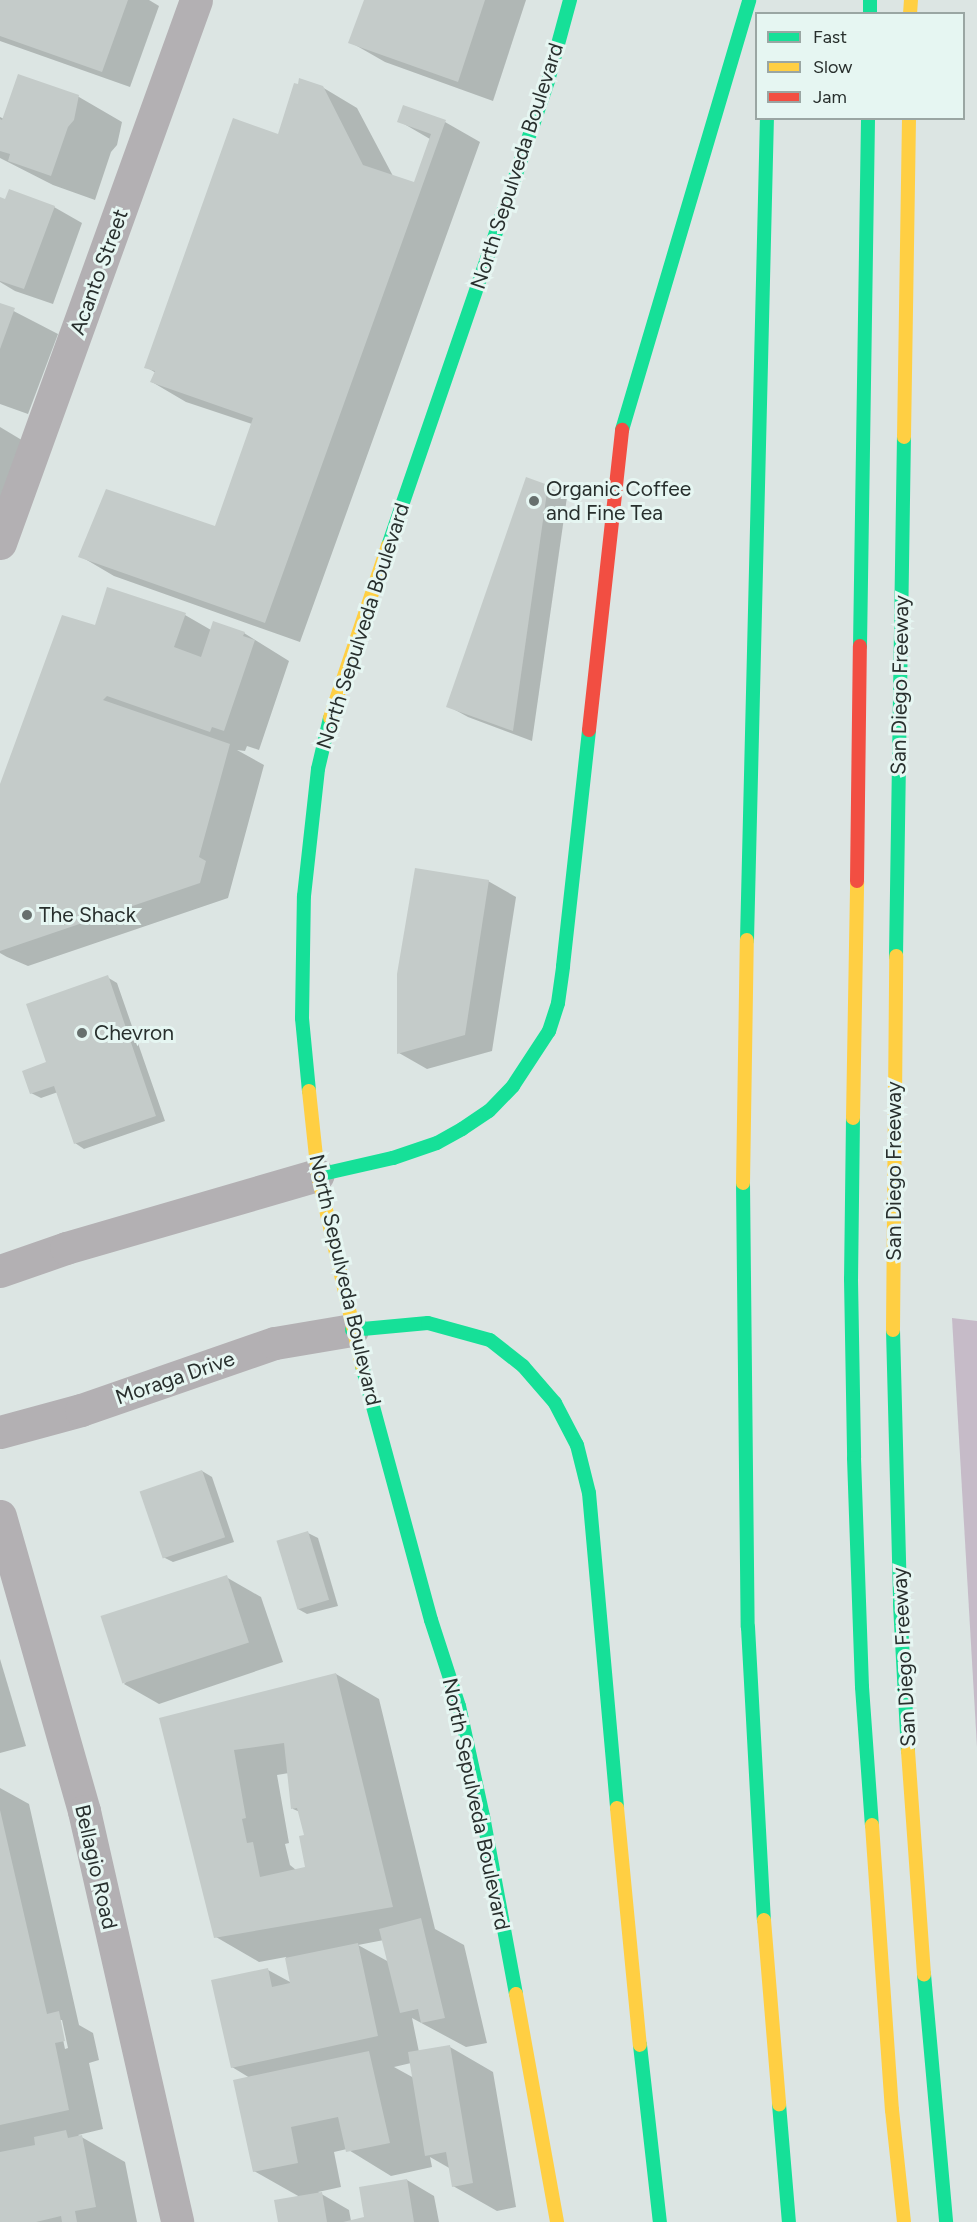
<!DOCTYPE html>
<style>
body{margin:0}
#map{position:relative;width:977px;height:2222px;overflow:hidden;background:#dce5e3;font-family:Figtree,sans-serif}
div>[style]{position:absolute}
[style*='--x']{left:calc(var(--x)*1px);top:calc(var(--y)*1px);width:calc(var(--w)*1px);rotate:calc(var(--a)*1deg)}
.forest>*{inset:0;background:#c6bbc8}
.shadow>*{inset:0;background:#0003}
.building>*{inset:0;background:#c4cbc9;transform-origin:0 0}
.street>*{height:33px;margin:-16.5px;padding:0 16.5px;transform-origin:16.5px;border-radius:16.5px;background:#b3b0b3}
.fast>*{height:14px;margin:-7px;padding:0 7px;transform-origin:7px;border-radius:7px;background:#16e098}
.slow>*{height:14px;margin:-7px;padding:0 7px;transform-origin:7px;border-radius:7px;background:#ffcf43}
.jam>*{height:14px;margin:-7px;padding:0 7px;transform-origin:7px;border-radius:7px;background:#f24e42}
.dots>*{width:16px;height:16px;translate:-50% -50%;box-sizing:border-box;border:3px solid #e6f6f2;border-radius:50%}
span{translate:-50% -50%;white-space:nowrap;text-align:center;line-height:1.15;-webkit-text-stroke:6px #e6f6f2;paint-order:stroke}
.street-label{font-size:21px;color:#282f2d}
.poi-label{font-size:21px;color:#282f2d}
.left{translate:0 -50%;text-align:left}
.legend{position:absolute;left:755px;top:12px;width:210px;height:108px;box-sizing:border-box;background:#e6f6f2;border:2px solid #9aa6a3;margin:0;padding:8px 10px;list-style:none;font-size:18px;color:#282f2d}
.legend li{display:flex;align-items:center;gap:12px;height:30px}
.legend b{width:30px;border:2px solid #9aa6a3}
</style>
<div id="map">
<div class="forest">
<i style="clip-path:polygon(952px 1318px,977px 1321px,977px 1747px)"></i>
</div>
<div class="shadow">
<i style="clip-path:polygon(0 0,149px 0,159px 6px,130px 87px,0 41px)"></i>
<i style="clip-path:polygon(366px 0,526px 0,493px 101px,385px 62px,350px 42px)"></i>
<i style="clip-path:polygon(19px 76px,79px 97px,122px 122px,117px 145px,111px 152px,95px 200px,53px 185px,0 158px,0 117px,4px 119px)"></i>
<i style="clip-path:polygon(322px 87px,357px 108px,393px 176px,415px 184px,430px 139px,399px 121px,404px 107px,445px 122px,480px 142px,300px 642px,114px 576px,80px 556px,216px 528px,252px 424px,186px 402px,152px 382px,156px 373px,146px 367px,279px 136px)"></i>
<i style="clip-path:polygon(0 199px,54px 207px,82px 223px,53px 304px,15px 291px,0 282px)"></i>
<i style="clip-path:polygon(0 304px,58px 334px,28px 414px,0 404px)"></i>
<i style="clip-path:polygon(0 427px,25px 442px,0 514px)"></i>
<i style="clip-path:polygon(547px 486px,567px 497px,532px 741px,468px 717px,448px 706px)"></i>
<i style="clip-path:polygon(185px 615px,211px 630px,244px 633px,289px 661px,259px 750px,247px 746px,245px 751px,237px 750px,264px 765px,228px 898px,28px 966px,7px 957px,0 953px,0 792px,96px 626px)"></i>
<i style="clip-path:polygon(488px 881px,516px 897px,492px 1051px,427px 1069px,399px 1053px)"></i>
<i style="clip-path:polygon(107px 977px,117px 983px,165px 1121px,84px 1149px,75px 1143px,58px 1092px,41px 1098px,31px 1093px)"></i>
<i style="clip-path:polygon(202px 1471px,212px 1477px,234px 1542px,173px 1562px,163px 1557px)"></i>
<i style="clip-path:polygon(308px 1533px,318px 1538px,338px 1606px,307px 1614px,298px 1609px)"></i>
<i style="clip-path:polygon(226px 1577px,261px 1597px,283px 1662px,159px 1704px,124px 1684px)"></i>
<i style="clip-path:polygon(0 1659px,26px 1746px,0 1753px)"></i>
<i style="clip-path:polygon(evenodd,336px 1674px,379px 1699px,435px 1929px,464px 1945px,487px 2043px,466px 2047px,412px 2018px,419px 2052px,450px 2047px,493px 2072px,516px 2207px,497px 2211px,453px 2186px,451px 2169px,430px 2157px,432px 2167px,391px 2176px,347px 2149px,334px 2152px,341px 2187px,318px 2192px,349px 2210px,351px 2221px,366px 2218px,407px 2180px,434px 2196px,439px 2222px,279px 2222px,300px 2197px,254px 2171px,250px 2078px,232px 2067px,268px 1970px,292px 1983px,286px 1957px,259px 1962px,216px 1937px,161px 1719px,336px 1674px,289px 1773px,293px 1809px,300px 1812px,305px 1836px,307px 1868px,296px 1870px,290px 1865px,285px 1844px,289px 1843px,277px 1775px,289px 1773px,336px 1674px,384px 1940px,389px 1962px,358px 1945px,384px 1940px,336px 1674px,411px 2063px,414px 2078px,394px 2067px,411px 2063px)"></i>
<i style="clip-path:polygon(evenodd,0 1788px,29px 1804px,79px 2025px,93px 2033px,99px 2060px,89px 2063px,103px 2129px,78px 2135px,125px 2162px,137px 2222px,0 2222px,0 1788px,59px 2020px,62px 2020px,68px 2048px,65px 2049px,59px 2020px)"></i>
</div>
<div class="building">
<i style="clip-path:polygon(0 0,128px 0,102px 72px,0 36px)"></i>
<i style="clip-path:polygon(364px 0,485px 0,458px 82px,348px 43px)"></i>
<i style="clip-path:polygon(18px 74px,79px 95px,74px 120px,68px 127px,51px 176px,8px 161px,10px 154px,0 151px,0 119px,2px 120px)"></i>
<i style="clip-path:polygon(299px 78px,323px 86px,363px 165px,414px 182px,431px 134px,397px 122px,403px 105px,446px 120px,265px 623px,78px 557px,106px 489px,215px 526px,253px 418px,150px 382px,155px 371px,144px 368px,233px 118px,278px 134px,294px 83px,298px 84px)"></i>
<i style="clip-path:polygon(9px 189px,55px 206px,24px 289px,0 281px,0 197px,5px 199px)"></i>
<i style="clip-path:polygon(0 303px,15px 308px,0 349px)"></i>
<i style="clip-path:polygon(526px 477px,548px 485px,513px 731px,446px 707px)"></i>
<i style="clip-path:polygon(107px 587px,186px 613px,174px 647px,201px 657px,213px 621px,245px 632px,243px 636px,255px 640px,224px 731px,212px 727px,210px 732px,107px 696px,103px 700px,230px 744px,199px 857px,206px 861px,200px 883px,0 951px,0 784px,62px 615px,95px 625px)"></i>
<i style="clip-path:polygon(415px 868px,489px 880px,465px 1035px,397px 1054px,397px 974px)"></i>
<i style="clip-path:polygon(108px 975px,156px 1116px,74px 1144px,54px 1086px,30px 1094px,22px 1071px,46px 1062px,26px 1004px)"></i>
<i style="left:202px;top:1470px;width:71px;height:66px;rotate:71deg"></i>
<i style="left:308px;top:1531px;width:72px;height:33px;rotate:73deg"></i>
<i style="left:227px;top:1575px;width:71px;height:133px;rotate:72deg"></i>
<i style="clip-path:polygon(evenodd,336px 1673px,393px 1907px,214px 1938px,159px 1718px,336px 1673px,284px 1743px,291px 1809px,297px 1808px,304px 1835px,299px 1836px,305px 1867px,260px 1877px,253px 1842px,247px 1843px,242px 1819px,246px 1818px,234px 1750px,284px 1743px)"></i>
<i style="clip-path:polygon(0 1810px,47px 2014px,59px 2011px,65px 2041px,55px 2043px,69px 2110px,0 2125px)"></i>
<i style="clip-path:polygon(421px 1918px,445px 2018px,421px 2023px,418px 2009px,400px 2013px,379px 1929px)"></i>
<i style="clip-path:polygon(358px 1943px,378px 2036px,231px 2068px,211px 1980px,268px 1968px,272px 1987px,290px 1983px,285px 1958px)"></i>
<i style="clip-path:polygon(450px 2045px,473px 2183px,452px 2187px,446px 2152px,425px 2156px,408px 2052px)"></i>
<i style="clip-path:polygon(369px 2051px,390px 2143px,346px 2152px,338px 2117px,291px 2127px,298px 2163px,253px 2172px,233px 2080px)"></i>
<i style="clip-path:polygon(66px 2130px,68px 2138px,82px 2135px,96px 2207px,75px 2211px,77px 2222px,62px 2222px,61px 2216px,36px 2222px,0 2222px,0 2152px,35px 2145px,34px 2137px)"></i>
<i style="clip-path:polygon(407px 2179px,414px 2222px,343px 2222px,364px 2217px,359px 2187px)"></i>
<i style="clip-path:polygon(322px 2192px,327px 2222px,278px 2222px,274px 2200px)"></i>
</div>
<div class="street">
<i style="--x:0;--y:543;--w:577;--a:-70.15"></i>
<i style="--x:0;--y:1271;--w:70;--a:-19.2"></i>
<i style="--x:66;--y:1248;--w:262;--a:-16.2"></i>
<i style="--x:0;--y:1432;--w:84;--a:-15.2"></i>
<i style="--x:81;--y:1410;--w:205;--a:-19.1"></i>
<i style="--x:275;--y:1343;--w:78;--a:-9.6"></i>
<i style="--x:0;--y:1516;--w:307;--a:74.1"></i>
<i style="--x:84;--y:1811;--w:421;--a:77.2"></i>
</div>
<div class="fast">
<i style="--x:870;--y:0;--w:14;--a:90"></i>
<i style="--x:622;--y:430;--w:448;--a:-73.5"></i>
<i style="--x:388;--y:546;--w:492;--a:-71"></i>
<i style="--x:548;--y:81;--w:84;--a:-74.8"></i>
<i style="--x:860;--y:646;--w:528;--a:-89.13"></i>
<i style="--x:747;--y:940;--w:822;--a:-88.61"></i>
<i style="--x:896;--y:956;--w:519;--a:-89.12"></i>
<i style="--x:309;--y:1091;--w:73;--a:-95.5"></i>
<i style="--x:302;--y:1018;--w:122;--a:-89.1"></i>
<i style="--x:304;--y:896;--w:128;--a:-83.7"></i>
<i style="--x:318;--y:769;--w:52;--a:-76.8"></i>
<i style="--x:853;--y:1118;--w:161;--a:90.7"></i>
<i style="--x:851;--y:1279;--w:179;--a:89"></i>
<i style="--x:854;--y:1458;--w:229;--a:88"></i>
<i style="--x:862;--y:1687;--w:138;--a:85.9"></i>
<i style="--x:318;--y:1175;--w:77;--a:-12.8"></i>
<i style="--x:393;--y:1158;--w:46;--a:-18.8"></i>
<i style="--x:437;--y:1143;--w:29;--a:-29"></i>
<i style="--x:462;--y:1129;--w:32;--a:-34"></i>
<i style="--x:489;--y:1111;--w:35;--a:-46"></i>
<i style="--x:513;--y:1086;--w:66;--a:-56.8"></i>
<i style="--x:549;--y:1031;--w:29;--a:-72"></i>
<i style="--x:558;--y:1003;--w:37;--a:-82"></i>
<i style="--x:563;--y:966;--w:237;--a:-83.7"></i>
<i style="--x:743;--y:1183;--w:444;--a:89.4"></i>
<i style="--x:748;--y:1627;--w:293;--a:86.9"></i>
<i style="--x:352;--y:1330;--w:76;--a:-5.3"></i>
<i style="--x:428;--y:1323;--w:64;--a:15.3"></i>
<i style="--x:490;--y:1340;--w:42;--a:38.2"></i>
<i style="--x:523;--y:1366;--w:49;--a:49.1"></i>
<i style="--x:555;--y:1403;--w:47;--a:62.4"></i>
<i style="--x:577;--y:1445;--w:49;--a:76"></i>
<i style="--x:589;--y:1493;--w:316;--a:84.9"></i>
<i style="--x:893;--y:1330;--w:274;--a:88.5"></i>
<i style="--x:900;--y:1604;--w:147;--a:86.9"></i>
<i style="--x:362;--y:1366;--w:263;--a:74.8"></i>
<i style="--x:431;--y:1620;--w:90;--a:72"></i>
<i style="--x:459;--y:1706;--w:113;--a:77.7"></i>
<i style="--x:483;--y:1816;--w:181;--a:79.5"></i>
<i style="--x:924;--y:1974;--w:249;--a:84.9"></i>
<i style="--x:640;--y:2045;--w:178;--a:83.6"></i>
<i style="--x:779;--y:2104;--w:118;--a:85.2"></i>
</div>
<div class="slow">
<i style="--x:910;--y:14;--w:14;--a:-86"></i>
<i style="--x:904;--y:437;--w:319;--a:-89.1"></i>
<i style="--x:330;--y:718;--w:182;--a:-71.4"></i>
<i style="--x:309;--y:1091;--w:84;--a:83.9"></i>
<i style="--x:318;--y:1175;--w:196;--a:77"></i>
<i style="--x:853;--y:1118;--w:237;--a:-89"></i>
<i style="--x:743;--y:1183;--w:243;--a:-89.1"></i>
<i style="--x:893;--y:1330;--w:374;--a:-89.5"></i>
<i style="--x:908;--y:1751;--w:224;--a:85.9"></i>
<i style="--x:617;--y:1808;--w:238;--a:84.5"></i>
<i style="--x:872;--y:1825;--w:286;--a:86"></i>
<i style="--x:892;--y:2110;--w:113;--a:83.9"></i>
<i style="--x:764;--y:1920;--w:185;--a:85.3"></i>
<i style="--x:516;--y:1994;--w:232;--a:79.8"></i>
</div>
<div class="jam">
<i style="--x:589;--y:730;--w:302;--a:-83.7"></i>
<i style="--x:857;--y:881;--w:235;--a:-89.3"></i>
</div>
<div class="dots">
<i style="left:534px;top:501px;background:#676f6d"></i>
<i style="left:27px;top:915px;background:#676f6d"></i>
<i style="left:82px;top:1033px;background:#676f6d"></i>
</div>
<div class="street-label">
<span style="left:517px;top:166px;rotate:-72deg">North Sepulveda Boulevard</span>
<span style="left:99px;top:272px;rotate:-70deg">Acanto Street</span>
<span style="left:363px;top:626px;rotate:-72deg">North Sepulveda Boulevard</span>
<span style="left:900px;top:685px;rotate:-89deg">San Diego Freeway</span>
<span style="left:894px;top:1171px;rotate:-90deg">San Diego Freeway</span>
<span style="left:345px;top:1280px;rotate:77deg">North Sepulveda Boulevard</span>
<span style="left:175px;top:1378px;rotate:-19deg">Moraga Drive</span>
<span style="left:904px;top:1657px;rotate:-93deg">San Diego Freeway</span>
<span style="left:476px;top:1804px;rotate:78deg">North Sepulveda Boulevard</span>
<span style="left:96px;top:1867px;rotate:77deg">Bellagio Road</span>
</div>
<div class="poi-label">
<span class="left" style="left:546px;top:501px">Organic Coffee<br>and Fine Tea</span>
<span class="left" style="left:39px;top:915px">The Shack</span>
<span class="left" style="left:94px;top:1033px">Chevron</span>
</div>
<ul class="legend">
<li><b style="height:8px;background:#16e098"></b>Fast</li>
<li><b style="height:8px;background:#ffcf43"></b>Slow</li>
<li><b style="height:8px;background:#f24e42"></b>Jam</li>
</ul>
</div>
